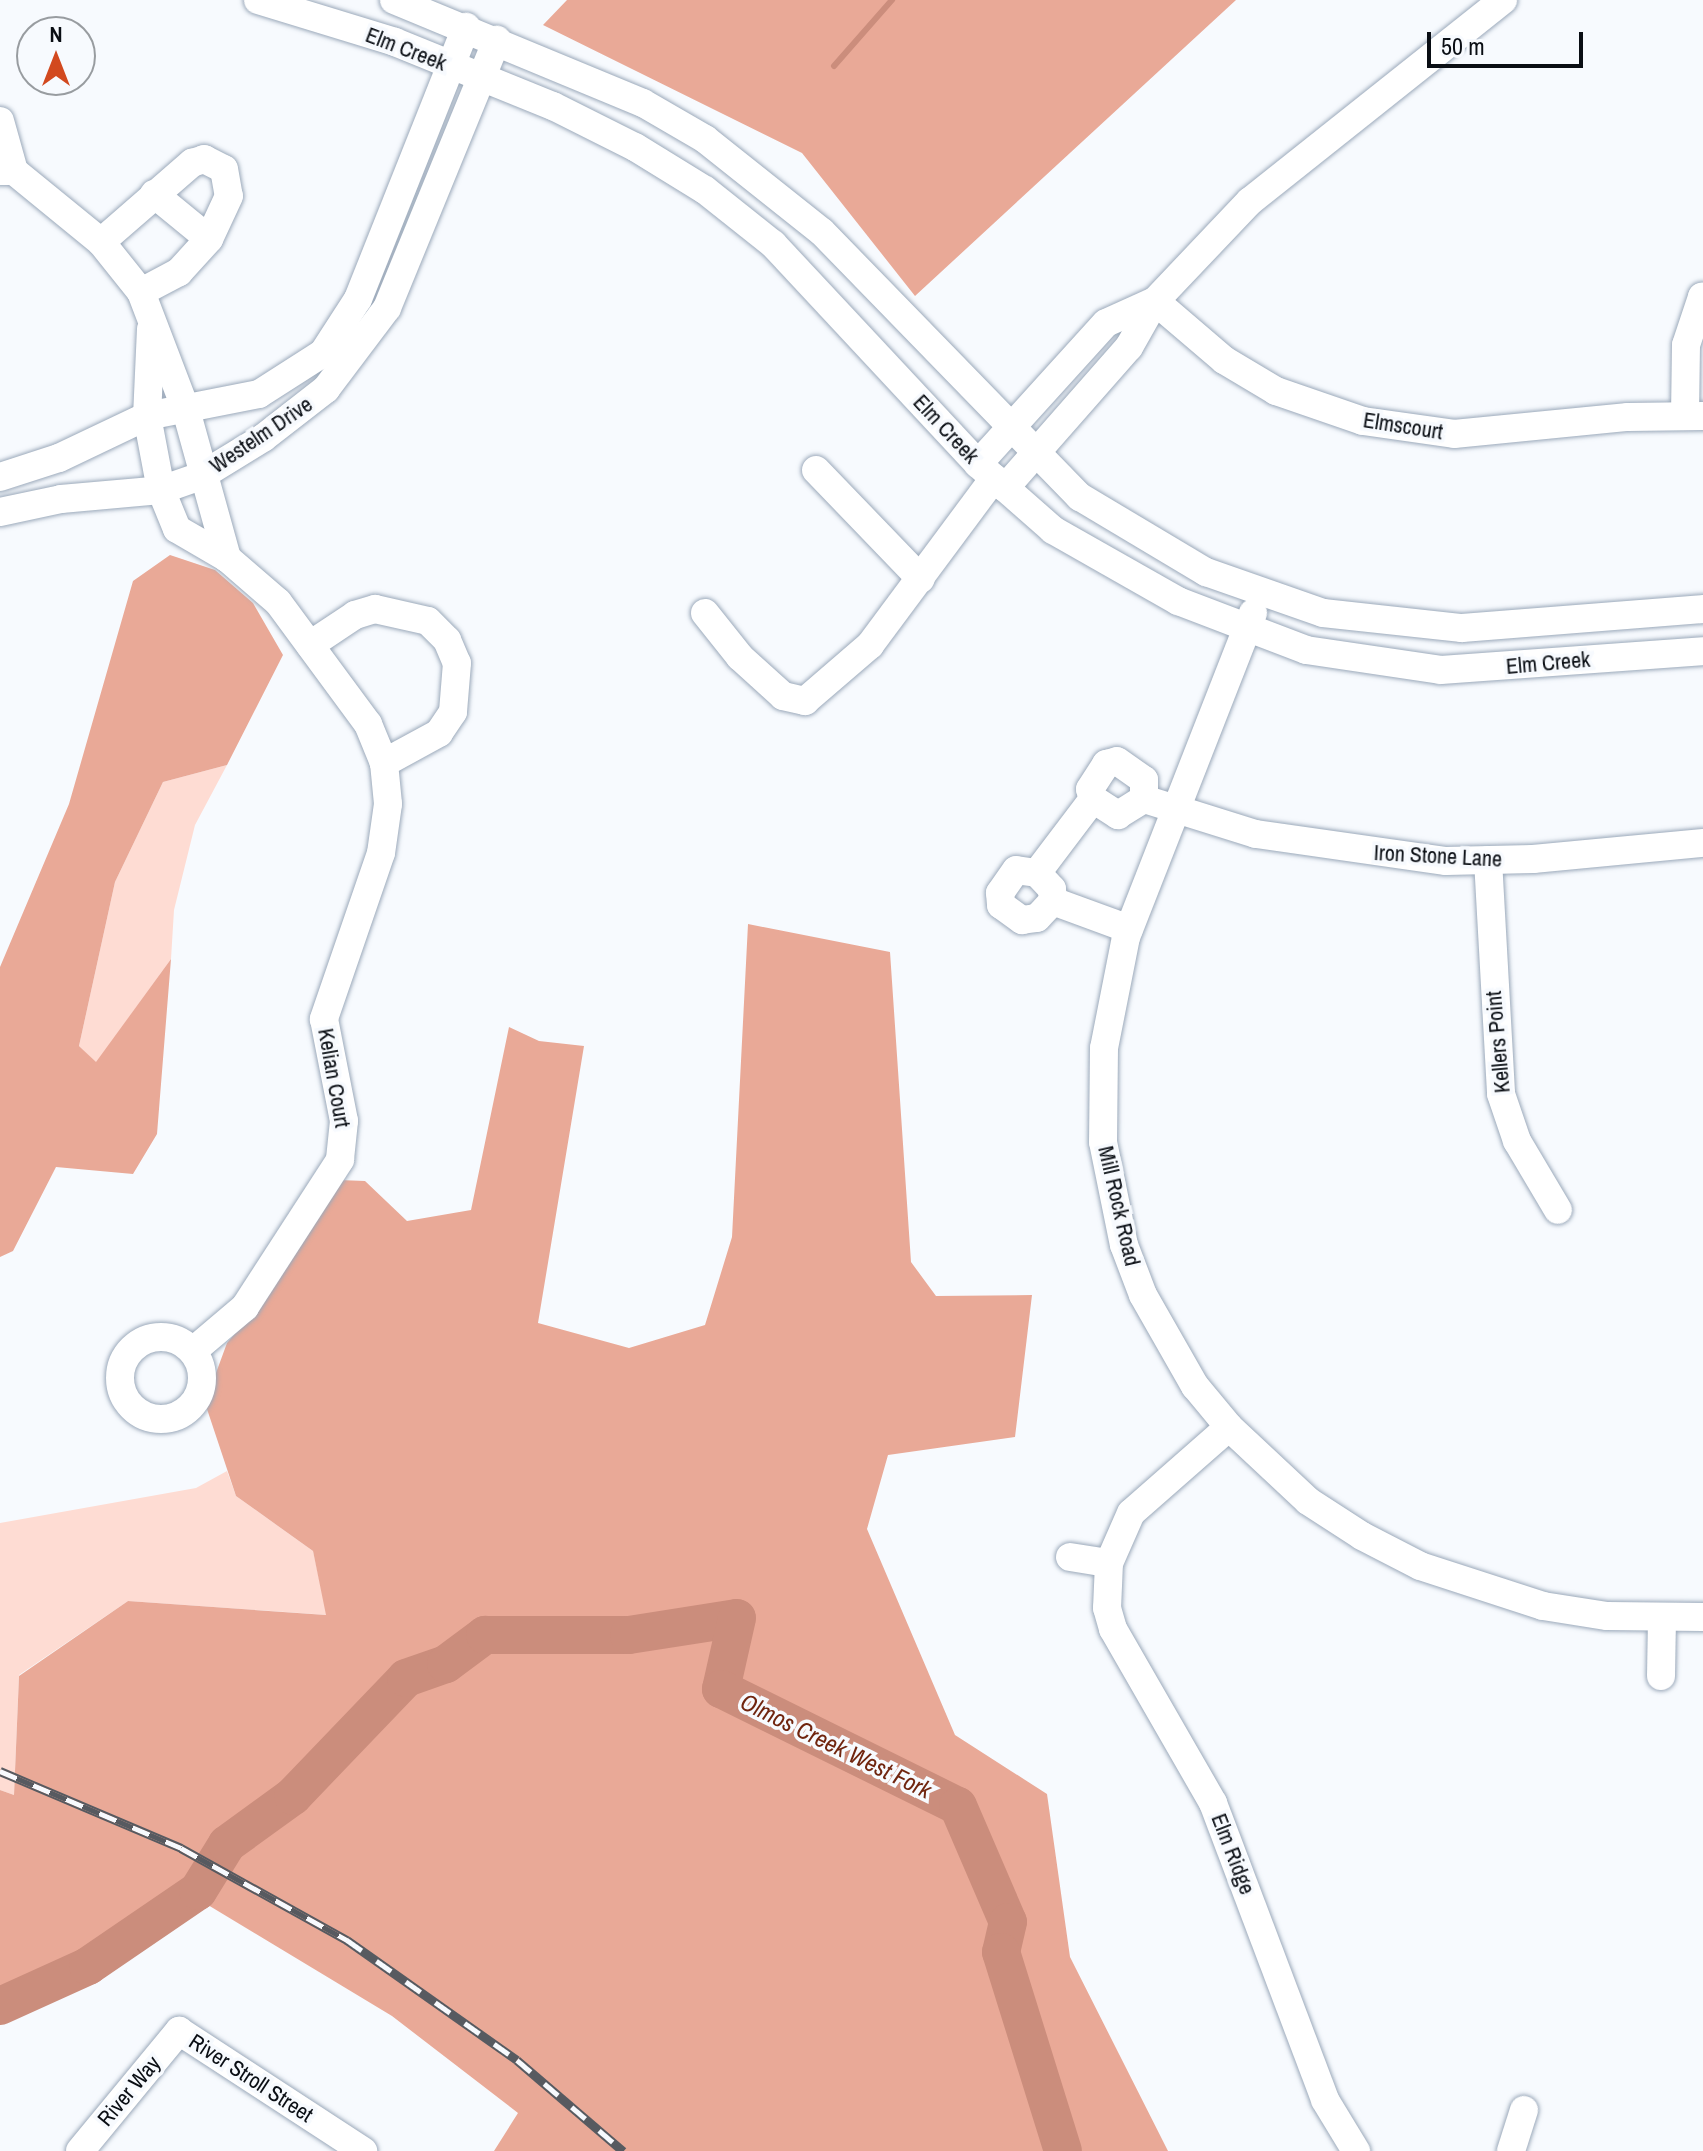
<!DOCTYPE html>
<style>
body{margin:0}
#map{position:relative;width:1703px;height:2151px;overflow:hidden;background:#f7fafe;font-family:"Archivo Narrow",sans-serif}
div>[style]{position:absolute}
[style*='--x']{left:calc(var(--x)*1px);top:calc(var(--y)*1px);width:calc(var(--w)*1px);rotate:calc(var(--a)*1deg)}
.green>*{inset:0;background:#fedcd3}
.forest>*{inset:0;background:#e9a997}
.stream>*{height:6px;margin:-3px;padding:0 3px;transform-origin:3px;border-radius:3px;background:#cb8d7c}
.river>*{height:38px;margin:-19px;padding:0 19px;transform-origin:19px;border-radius:19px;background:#cb8d7c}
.roads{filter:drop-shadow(0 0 2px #9ba9ba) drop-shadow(0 0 2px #9ba9ba)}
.minor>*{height:28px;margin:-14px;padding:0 14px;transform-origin:14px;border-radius:14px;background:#fff}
.minor>.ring{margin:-14px;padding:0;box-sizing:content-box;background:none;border:28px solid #fff;border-radius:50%}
.rail>*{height:9px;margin-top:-4.5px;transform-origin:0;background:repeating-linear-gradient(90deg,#f7fafe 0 18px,#575a60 0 36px);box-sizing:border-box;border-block:2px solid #575a60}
span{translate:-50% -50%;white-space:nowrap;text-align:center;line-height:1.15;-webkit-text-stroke:7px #f7fafe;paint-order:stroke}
.street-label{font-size:22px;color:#0a0e14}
.water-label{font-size:24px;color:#70250f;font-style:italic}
.north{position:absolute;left:16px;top:16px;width:80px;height:80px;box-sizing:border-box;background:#f7fafe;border:2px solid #989ca0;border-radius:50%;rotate:0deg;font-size:22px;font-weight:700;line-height:32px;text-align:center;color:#0a0e14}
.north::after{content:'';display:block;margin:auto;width:28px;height:36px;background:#d2491f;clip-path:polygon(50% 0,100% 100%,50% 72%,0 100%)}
.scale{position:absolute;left:1427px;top:32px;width:156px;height:36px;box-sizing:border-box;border:4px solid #0a0e14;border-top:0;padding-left:10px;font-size:24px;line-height:28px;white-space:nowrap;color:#0a0e14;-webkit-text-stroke:6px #f7fafe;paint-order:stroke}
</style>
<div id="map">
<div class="green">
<i style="clip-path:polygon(227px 765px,195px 825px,174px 910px,171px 959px,96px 1063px,79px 1046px,115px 882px,163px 782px)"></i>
<i style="clip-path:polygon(227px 1471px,236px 1496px,313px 1551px,327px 1615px,128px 1601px,19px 1675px,14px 1795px,0 1790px,0 1523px,196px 1488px)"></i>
</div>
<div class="forest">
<i style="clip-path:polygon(567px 0,1236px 0,915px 296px,802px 153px,543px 25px)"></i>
<i style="clip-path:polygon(170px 555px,215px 570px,253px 603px,283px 655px,227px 765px,163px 782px,115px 882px,79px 1046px,96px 1062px,171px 959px,157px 1134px,133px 1174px,56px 1167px,13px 1251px,0 1257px,0 967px,69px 804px,133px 581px)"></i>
<i style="clip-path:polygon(748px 924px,890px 952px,911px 1262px,936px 1296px,1032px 1295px,1015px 1437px,888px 1455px,867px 1529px,955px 1735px,1047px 1794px,1070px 1957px,1168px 2151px,494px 2151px,518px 2113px,392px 2016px,203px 1902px,161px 1923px,68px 1987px,0 2019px,0 1790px,14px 1795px,19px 1676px,128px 1601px,326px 1615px,313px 1551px,236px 1496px,205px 1403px,227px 1343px,259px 1306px,339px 1180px,365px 1181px,407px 1221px,471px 1210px,509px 1027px,539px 1041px,584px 1046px,538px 1323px,629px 1348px,705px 1325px,732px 1237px)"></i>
</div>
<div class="stream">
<i style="--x:834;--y:66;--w:88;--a:-48.7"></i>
</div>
<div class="river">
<i style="--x:0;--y:2006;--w:97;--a:-24.4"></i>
<i style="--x:88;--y:1966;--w:133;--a:-34.3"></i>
<i style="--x:198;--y:1891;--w:55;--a:-58.3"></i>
<i style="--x:227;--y:1844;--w:82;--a:-36"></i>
<i style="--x:293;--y:1796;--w:163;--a:-46.2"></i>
<i style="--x:406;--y:1678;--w:42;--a:-19.3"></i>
<i style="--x:446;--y:1664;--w:49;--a:-36.6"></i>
<i style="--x:485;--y:1635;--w:144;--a:0"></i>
<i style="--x:629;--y:1635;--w:109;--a:-8.9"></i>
<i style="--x:737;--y:1618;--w:73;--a:102.7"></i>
<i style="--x:721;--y:1689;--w:264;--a:26.3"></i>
<i style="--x:958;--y:1806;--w:126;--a:66.7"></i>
<i style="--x:1008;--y:1922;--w:31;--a:103"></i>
<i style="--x:1001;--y:1952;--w:208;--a:72.7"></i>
</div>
<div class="roads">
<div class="minor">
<i style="--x:258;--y:0;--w:143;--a:17"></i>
<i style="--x:395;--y:42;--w:170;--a:22.1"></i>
<i style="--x:553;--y:106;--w:92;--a:26.6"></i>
<i style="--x:635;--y:147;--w:82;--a:31.6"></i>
<i style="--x:705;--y:190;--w:87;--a:38.5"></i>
<i style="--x:773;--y:244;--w:301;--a:47"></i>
<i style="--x:978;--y:464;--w:100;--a:41.3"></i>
<i style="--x:1053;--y:530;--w:144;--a:29.6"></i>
<i style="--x:1178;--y:601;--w:137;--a:20.9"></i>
<i style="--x:1306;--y:650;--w:136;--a:8.4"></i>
<i style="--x:1441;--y:670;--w:263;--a:-4.1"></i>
<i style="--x:394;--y:0;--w:269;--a:22.5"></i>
<i style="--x:643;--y:103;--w:72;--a:30.1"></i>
<i style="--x:705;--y:139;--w:149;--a:38.5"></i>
<i style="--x:822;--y:232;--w:370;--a:45.8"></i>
<i style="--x:1080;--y:497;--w:147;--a:30.8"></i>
<i style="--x:1206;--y:572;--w:124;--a:19.3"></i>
<i style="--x:1323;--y:613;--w:140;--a:6.2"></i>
<i style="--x:1462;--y:628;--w:242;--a:-4.5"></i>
<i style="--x:1503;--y:0;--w:323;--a:141.5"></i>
<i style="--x:1250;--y:201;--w:138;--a:133.5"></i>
<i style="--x:1155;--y:301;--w:91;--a:40.5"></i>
<i style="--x:1224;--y:360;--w:61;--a:30.8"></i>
<i style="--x:1276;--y:391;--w:92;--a:19"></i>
<i style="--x:1363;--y:421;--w:92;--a:8.1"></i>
<i style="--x:1454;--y:434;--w:175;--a:-5.6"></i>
<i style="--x:1628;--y:417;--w:75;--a:-0.8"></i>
<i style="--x:0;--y:121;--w:52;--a:74.4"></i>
<i style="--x:0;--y:171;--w:14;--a:0"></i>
<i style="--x:14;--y:171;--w:112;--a:39.2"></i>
<i style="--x:101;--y:242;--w:64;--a:51.3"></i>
<i style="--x:141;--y:292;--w:126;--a:69.1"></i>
<i style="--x:186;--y:410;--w:154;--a:74.5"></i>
<i style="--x:154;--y:194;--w:71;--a:39.3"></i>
<i style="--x:101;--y:242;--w:121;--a:-41"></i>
<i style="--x:192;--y:163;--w:13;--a:-18"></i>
<i style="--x:204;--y:159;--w:22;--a:27"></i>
<i style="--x:224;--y:169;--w:27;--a:80"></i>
<i style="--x:229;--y:196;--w:47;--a:114.9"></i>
<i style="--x:209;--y:239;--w:45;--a:132.3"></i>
<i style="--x:179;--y:272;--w:43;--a:152.2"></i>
<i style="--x:151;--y:329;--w:87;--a:92.6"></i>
<i style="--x:147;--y:416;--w:75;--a:79.3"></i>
<i style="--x:161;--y:490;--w:42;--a:67.7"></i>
<i style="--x:177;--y:529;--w:58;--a:30.1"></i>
<i style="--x:227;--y:558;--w:67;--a:40.8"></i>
<i style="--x:278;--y:602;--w:152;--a:53.6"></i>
<i style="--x:368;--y:724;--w:42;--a:67.7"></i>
<i style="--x:384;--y:763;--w:41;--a:84.4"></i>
<i style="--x:388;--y:804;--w:49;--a:98.1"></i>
<i style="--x:381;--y:853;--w:176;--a:109"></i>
<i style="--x:324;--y:1019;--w:104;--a:78.9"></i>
<i style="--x:344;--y:1121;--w:39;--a:96"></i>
<i style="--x:340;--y:1160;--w:175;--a:122.9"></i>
<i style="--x:245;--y:1307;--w:68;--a:139.8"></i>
<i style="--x:1685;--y:416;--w:71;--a:-89.2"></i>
<i style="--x:1686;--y:345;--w:51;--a:-71.6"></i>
<i style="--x:1702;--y:297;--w:5;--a:79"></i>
<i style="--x:978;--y:464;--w:190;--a:-47.8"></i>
<i style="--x:1106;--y:323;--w:54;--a:-24.2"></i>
<i style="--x:816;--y:470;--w:151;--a:46.1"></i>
<i style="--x:0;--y:477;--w:62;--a:-17.9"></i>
<i style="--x:59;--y:458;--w:98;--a:-25.5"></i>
<i style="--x:147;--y:416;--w:114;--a:-11.1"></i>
<i style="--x:259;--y:394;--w:76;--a:-32.6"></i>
<i style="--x:323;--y:353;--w:64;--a:-57.1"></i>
<i style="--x:358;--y:299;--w:293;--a:-68.3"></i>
<i style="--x:1005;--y:488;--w:188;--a:-48.7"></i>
<i style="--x:1129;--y:347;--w:53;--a:-60.5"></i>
<i style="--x:0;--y:512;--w:62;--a:-12"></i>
<i style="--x:61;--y:499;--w:100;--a:-5.1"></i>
<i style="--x:161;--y:490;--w:42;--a:-19.3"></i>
<i style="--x:201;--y:476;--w:73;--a:-31.5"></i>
<i style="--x:263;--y:438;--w:80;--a:-37.9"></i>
<i style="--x:326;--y:389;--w:101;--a:-53"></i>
<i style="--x:387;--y:308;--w:290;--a:-67.7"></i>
<i style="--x:705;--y:613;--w:56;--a:51.5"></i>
<i style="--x:740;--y:657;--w:58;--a:42.2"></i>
<i style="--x:783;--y:696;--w:23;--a:13"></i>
<i style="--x:805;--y:701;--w:86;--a:-40.7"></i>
<i style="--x:870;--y:645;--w:208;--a:-53.4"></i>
<i style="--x:1253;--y:613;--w:348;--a:111.4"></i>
<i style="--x:1126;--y:937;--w:113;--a:101.2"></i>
<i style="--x:1104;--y:1048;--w:94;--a:90.6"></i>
<i style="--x:1103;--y:1142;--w:105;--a:78.5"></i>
<i style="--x:1124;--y:1245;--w:53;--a:69.2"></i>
<i style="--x:1143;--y:1295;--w:105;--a:60.3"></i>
<i style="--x:1195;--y:1386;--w:53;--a:50.3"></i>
<i style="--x:1229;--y:1427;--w:108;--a:43.1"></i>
<i style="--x:1308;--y:1501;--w:64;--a:32.9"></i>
<i style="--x:1362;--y:1536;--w:65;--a:27.3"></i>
<i style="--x:1420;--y:1566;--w:129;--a:18"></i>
<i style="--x:1543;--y:1606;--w:65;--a:8.9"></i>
<i style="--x:1607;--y:1616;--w:96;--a:0.6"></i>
<i style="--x:310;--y:645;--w:54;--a:-33.7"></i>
<i style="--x:355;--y:615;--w:21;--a:-17"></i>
<i style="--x:375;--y:609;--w:54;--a:12.8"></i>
<i style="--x:428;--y:621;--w:27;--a:45"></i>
<i style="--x:447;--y:640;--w:25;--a:67"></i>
<i style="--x:457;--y:663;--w:49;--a:94.7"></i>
<i style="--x:453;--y:712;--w:25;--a:124"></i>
<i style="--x:439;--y:733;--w:63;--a:151.4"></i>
<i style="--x:1093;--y:799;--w:10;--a:-107"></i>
<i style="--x:1090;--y:789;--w:30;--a:-57"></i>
<i style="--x:1106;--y:764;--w:11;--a:-15"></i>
<i style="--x:1117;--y:761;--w:33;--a:35"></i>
<i style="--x:1144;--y:780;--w:19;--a:90"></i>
<i style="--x:1488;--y:860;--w:234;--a:86.8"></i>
<i style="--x:1501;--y:1094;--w:50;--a:71.2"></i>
<i style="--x:1517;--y:1141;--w:80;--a:59.3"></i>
<i style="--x:1037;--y:873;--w:21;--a:-172"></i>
<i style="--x:1016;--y:870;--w:28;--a:125"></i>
<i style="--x:1000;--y:893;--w:12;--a:85"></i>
<i style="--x:1001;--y:905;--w:26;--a:36"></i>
<i style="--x:1022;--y:920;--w:15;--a:-8"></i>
<i style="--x:1037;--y:918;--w:23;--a:-47"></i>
<i style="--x:1129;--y:929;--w:81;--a:-159.8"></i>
<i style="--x:1053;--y:901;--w:12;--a:-95"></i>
<i style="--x:1052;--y:889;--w:22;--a:-133"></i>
<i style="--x:1037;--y:873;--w:93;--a:-52.9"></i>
<i style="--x:1093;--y:799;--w:30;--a:33"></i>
<i style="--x:1118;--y:815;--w:31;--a:-32"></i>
<i style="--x:1144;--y:799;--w:117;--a:17.4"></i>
<i style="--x:1256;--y:834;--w:192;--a:8.1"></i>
<i style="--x:1446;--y:861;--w:87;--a:-1.3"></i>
<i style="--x:1533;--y:859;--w:171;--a:-5.4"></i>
<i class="ring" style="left:120px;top:1337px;width:54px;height:54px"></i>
<i style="--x:1229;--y:1427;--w:130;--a:138.7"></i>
<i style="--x:1131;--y:1513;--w:55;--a:113.7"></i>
<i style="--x:1109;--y:1563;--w:45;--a:92.5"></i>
<i style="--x:1107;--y:1608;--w:22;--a:74"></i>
<i style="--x:1113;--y:1629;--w:201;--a:60.1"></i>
<i style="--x:1213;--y:1803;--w:317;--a:69.3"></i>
<i style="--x:1325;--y:2100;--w:60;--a:58.7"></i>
<i style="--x:1070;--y:1557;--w:39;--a:9"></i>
<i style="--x:1661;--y:1676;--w:57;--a:-89"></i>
<i style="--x:80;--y:2151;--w:156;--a:-50.5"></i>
<i style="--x:179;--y:2031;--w:220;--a:33.1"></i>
<i style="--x:1511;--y:2151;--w:43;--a:-72.4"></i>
</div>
</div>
<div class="rail">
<i style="--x:0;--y:1771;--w:197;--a:23"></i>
<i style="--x:181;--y:1848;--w:190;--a:29"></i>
<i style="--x:347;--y:1940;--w:208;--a:35.2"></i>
<i style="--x:517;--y:2060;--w:140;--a:40.6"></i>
</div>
<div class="street-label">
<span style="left:406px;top:49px;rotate:21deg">Elm Creek</span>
<span style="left:1403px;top:426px;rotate:9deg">Elmscourt</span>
<span style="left:946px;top:429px;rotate:47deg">Elm Creek</span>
<span style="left:261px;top:435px;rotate:-34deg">Westelm Drive</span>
<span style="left:1548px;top:663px;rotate:-5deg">Elm Creek</span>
<span style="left:1438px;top:856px;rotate:3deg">Iron Stone Lane</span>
<span style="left:1498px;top:1042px;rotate:-95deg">Kellers Point</span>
<span style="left:334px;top:1078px;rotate:80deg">Kelian Court</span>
<span style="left:1119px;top:1206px;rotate:77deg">Mill Rock Road</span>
<span style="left:1233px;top:1854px;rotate:69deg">Elm Ridge</span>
<span style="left:251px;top:2078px;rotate:33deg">River Stroll Street</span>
<span style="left:129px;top:2091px;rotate:-50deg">River Way</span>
</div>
<div class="water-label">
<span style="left:836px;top:1746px;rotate:26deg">Olmos Creek West Fork</span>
</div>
<div class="north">N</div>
<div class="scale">50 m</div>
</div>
